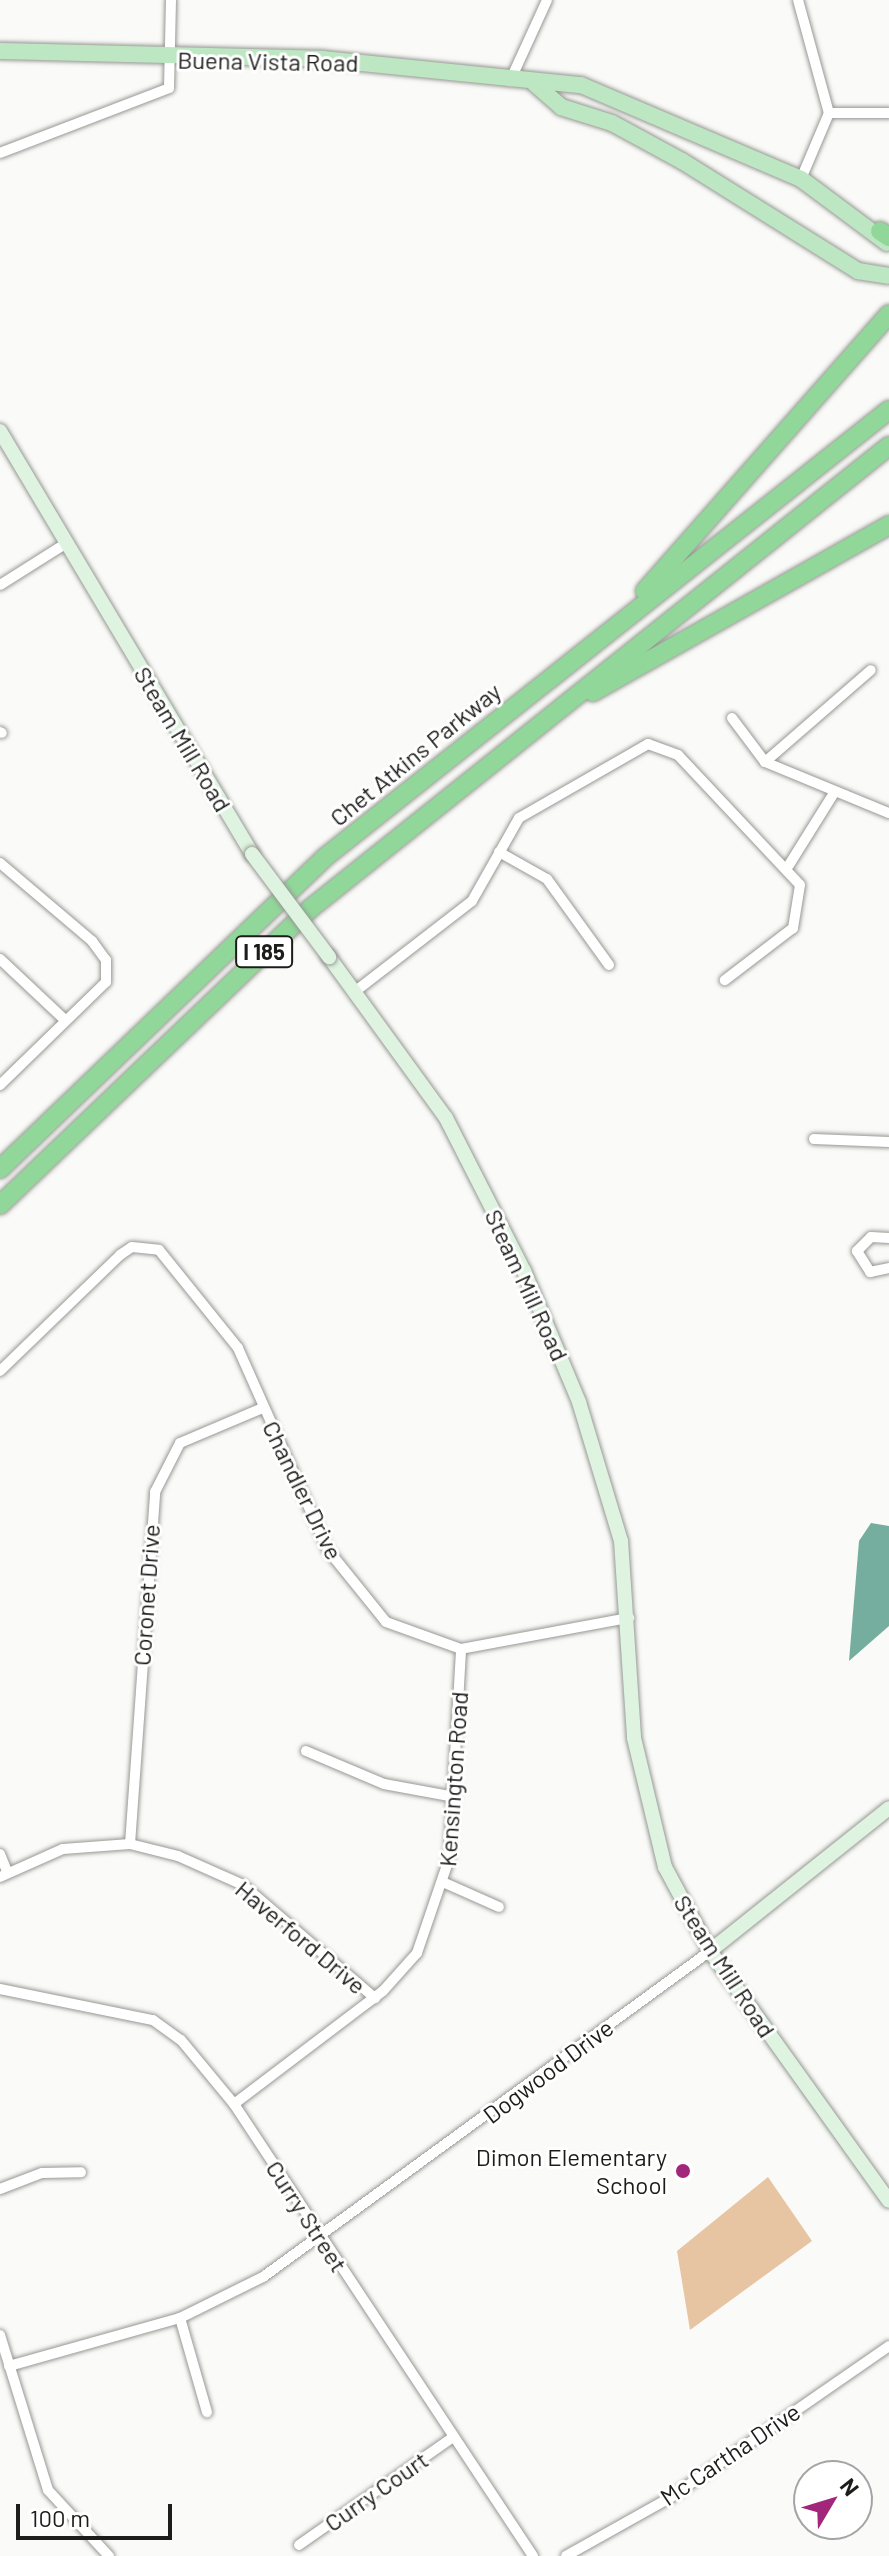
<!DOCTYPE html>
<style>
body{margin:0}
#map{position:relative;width:889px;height:2556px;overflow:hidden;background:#fafbf8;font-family:Barlow,sans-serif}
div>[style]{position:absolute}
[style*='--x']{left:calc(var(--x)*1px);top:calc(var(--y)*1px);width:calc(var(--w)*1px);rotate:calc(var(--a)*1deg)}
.green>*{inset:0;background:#e7c4a2}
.water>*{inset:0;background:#75ae9e}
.roads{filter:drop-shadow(0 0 2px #979894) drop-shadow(0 0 2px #979894)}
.street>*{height:10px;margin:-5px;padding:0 5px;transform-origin:5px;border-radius:5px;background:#fff}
.secondary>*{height:14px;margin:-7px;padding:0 7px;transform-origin:7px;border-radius:7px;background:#def3e0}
.primary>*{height:16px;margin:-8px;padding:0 8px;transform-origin:8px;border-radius:8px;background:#bde7c2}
.highway>*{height:18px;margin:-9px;padding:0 9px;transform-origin:9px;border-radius:9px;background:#91d799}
.bridges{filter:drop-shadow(0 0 2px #979894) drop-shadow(0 0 2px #979894)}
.secondary-bridge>*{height:14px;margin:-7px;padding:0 7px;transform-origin:7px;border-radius:7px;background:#def3e0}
.dots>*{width:22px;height:22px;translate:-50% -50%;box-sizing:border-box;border:4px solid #fff;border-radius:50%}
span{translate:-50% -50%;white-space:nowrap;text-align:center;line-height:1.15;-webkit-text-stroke:6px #fff;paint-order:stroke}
.shield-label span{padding:2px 6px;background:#fff;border:2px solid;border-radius:6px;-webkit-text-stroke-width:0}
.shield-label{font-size:22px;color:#1c1c1b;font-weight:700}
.street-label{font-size:24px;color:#1c1c1b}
.poi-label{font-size:24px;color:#1c1c1b}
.right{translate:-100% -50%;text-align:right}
.north{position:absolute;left:793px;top:2460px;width:80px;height:80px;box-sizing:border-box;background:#fff;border:2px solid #a4a4a4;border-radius:50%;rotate:52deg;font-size:22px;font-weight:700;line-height:32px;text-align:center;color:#1c1c1b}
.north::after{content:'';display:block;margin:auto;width:28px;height:36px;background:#a22679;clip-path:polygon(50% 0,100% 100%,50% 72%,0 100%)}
.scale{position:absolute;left:16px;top:2504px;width:156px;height:36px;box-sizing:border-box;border:4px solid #1c1c1b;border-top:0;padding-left:10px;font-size:24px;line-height:28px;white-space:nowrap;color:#1c1c1b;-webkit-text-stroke:6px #fff;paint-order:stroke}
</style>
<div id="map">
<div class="green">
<i style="clip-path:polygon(768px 2177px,812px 2241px,690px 2330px,677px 2251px)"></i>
</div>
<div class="water">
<i style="clip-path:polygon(871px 1523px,889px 1526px,889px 1626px,849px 1661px,859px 1541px)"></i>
</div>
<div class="roads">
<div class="street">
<i style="--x:798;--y:0;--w:117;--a:74.7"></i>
<i style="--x:829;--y:113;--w:72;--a:113"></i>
<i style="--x:510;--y:81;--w:89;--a:-65.4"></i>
<i style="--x:829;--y:113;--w:60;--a:0"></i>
<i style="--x:0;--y:153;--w:181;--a:-21"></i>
<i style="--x:169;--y:88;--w:88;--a:-88.7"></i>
<i style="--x:0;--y:585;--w:77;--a:-32.2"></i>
<i style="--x:732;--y:718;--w:55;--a:53.1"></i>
<i style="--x:765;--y:762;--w:134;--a:22.4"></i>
<i style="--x:0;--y:732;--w:2;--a:27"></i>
<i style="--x:765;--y:762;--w:140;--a:-41"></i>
<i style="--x:499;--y:852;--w:55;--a:29.4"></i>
<i style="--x:547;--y:879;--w:106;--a:54.2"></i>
<i style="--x:0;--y:863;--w:121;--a:40.3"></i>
<i style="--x:92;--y:941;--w:24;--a:54"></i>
<i style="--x:106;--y:960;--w:22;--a:90"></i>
<i style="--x:106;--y:982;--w:148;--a:135.8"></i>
<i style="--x:789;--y:865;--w:85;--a:-58"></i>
<i style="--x:0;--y:959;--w:88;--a:43.2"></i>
<i style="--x:357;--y:990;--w:145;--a:-37.7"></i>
<i style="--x:472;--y:901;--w:95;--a:-60.5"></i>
<i style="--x:519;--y:818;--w:149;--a:-29.8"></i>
<i style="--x:648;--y:744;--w:32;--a:20"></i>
<i style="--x:678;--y:755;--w:178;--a:46.8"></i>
<i style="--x:800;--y:885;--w:44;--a:99.2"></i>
<i style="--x:793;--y:928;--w:86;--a:142.6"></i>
<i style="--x:814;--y:1139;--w:75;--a:2.3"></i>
<i style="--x:889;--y:1238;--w:18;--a:-177"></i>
<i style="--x:871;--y:1237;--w:20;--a:135"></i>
<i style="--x:857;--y:1251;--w:25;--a:58"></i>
<i style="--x:870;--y:1272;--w:19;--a:-12"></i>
<i style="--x:0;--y:1371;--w:167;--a:-44"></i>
<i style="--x:120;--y:1255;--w:14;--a:-34"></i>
<i style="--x:132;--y:1247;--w:27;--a:6"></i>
<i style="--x:159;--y:1250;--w:126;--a:51.1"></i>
<i style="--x:238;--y:1348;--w:221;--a:66"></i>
<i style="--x:328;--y:1550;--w:92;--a:51.1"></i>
<i style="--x:386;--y:1622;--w:80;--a:19.8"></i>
<i style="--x:461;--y:1649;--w:171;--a:-10.5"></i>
<i style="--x:306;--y:1751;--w:85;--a:22.9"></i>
<i style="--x:384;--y:1784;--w:72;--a:10.4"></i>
<i style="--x:130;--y:1844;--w:353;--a:-85.9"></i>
<i style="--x:155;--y:1492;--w:55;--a:-63"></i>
<i style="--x:180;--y:1443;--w:90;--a:-22.9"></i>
<i style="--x:0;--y:1854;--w:16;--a:68"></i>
<i style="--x:0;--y:1877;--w:69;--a:-24"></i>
<i style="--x:63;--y:1849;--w:67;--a:-4.3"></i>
<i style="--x:130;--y:1844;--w:49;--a:14"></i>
<i style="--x:178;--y:1856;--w:71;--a:24"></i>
<i style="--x:243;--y:1885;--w:174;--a:40.6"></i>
<i style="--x:445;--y:1883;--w:59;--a:24"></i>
<i style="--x:0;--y:1989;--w:156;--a:11.5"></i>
<i style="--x:153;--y:2020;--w:34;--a:36"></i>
<i style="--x:181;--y:2040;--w:83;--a:50.4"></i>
<i style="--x:234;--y:2104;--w:542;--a:56.52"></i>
<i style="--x:234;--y:2104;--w:187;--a:-37.2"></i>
<i style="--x:383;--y:1991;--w:51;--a:-48.2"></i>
<i style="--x:417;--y:1953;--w:99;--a:-71.2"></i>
<i style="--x:449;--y:1859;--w:210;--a:-86.7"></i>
<i style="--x:0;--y:2189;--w:45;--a:-20.9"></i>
<i style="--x:42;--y:2173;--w:39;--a:-1"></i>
<i style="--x:180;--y:2318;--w:98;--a:74"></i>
<i style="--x:0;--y:2335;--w:162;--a:72.8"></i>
<i style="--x:48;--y:2490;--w:90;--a:47.3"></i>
<i style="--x:9;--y:2366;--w:178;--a:-15.7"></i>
<i style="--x:180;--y:2318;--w:93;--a:-26.3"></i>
<i style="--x:263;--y:2277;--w:553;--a:-36.1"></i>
<i style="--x:299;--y:2545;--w:187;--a:-35"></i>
<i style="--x:566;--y:2556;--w:120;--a:-29.3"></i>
<i style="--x:671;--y:2497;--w:265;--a:-34.7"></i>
</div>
<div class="secondary">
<i style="--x:0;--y:431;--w:492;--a:59.2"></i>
<i style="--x:329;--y:957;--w:199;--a:54"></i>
<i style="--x:446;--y:1118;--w:172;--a:63"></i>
<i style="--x:524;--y:1271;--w:142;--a:67.2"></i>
<i style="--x:579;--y:1402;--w:145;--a:73.2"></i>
<i style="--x:621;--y:1541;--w:197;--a:86.2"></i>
<i style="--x:634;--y:1738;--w:133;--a:76.5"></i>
<i style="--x:665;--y:1867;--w:95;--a:61.8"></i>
<i style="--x:710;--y:1951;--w:307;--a:54.4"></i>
<i style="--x:710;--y:1951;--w:229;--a:-38.6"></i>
</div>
<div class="primary">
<i style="--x:0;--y:51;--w:323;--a:1.4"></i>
<i style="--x:323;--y:59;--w:259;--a:5.8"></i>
<i style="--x:581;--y:85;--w:239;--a:23.1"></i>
<i style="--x:801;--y:179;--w:107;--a:36.7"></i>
<i style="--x:535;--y:84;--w:35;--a:41"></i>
<i style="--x:561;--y:107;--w:53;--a:17.4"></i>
<i style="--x:612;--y:123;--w:80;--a:28.5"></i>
<i style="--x:682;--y:161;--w:208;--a:32"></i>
<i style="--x:858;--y:271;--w:31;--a:9"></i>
</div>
<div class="highway">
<i style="--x:880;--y:231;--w:11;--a:34"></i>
<i style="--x:645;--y:591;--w:369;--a:-48.6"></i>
<i style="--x:593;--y:692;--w:340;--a:-29.4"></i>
<i style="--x:0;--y:1169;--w:449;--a:-43.8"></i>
<i style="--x:324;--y:858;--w:721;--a:-38.41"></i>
<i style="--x:0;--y:1205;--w:430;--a:-43.7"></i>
<i style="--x:311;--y:908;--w:740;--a:-38.64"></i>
</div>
</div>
<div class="bridges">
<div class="secondary-bridge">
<i style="--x:252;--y:854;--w:129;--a:53.2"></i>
</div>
</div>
<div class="dots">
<i style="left:683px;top:2171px;background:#a22679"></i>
</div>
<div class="shield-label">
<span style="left:264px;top:952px">I 185</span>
</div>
<div class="street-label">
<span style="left:268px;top:61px;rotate:1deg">Buena Vista Road</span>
<span style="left:183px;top:739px;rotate:59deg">Steam Mill Road</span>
<span style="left:415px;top:754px;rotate:-39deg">Chet Atkins Parkway</span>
<span style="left:527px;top:1285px;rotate:65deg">Steam Mill Road</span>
<span style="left:303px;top:1490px;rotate:64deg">Chandler Drive</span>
<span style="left:146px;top:1595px;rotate:-86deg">Coronet Drive</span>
<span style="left:453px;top:1779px;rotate:-86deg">Kensington Road</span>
<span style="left:301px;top:1937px;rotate:40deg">Haverford Drive</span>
<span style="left:725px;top:1966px;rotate:57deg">Steam Mill Road</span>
<span style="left:548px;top:2071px;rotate:-37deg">Dogwood Drive</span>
<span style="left:307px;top:2216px;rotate:57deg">Curry Street</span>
<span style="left:730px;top:2454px;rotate:-34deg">Mc Cartha Drive</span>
<span style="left:376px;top:2491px;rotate:-35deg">Curry Court</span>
</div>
<div class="poi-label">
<span class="right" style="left:667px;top:2171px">Dimon Elementary<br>School</span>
</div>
<div class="north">N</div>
<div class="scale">100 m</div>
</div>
